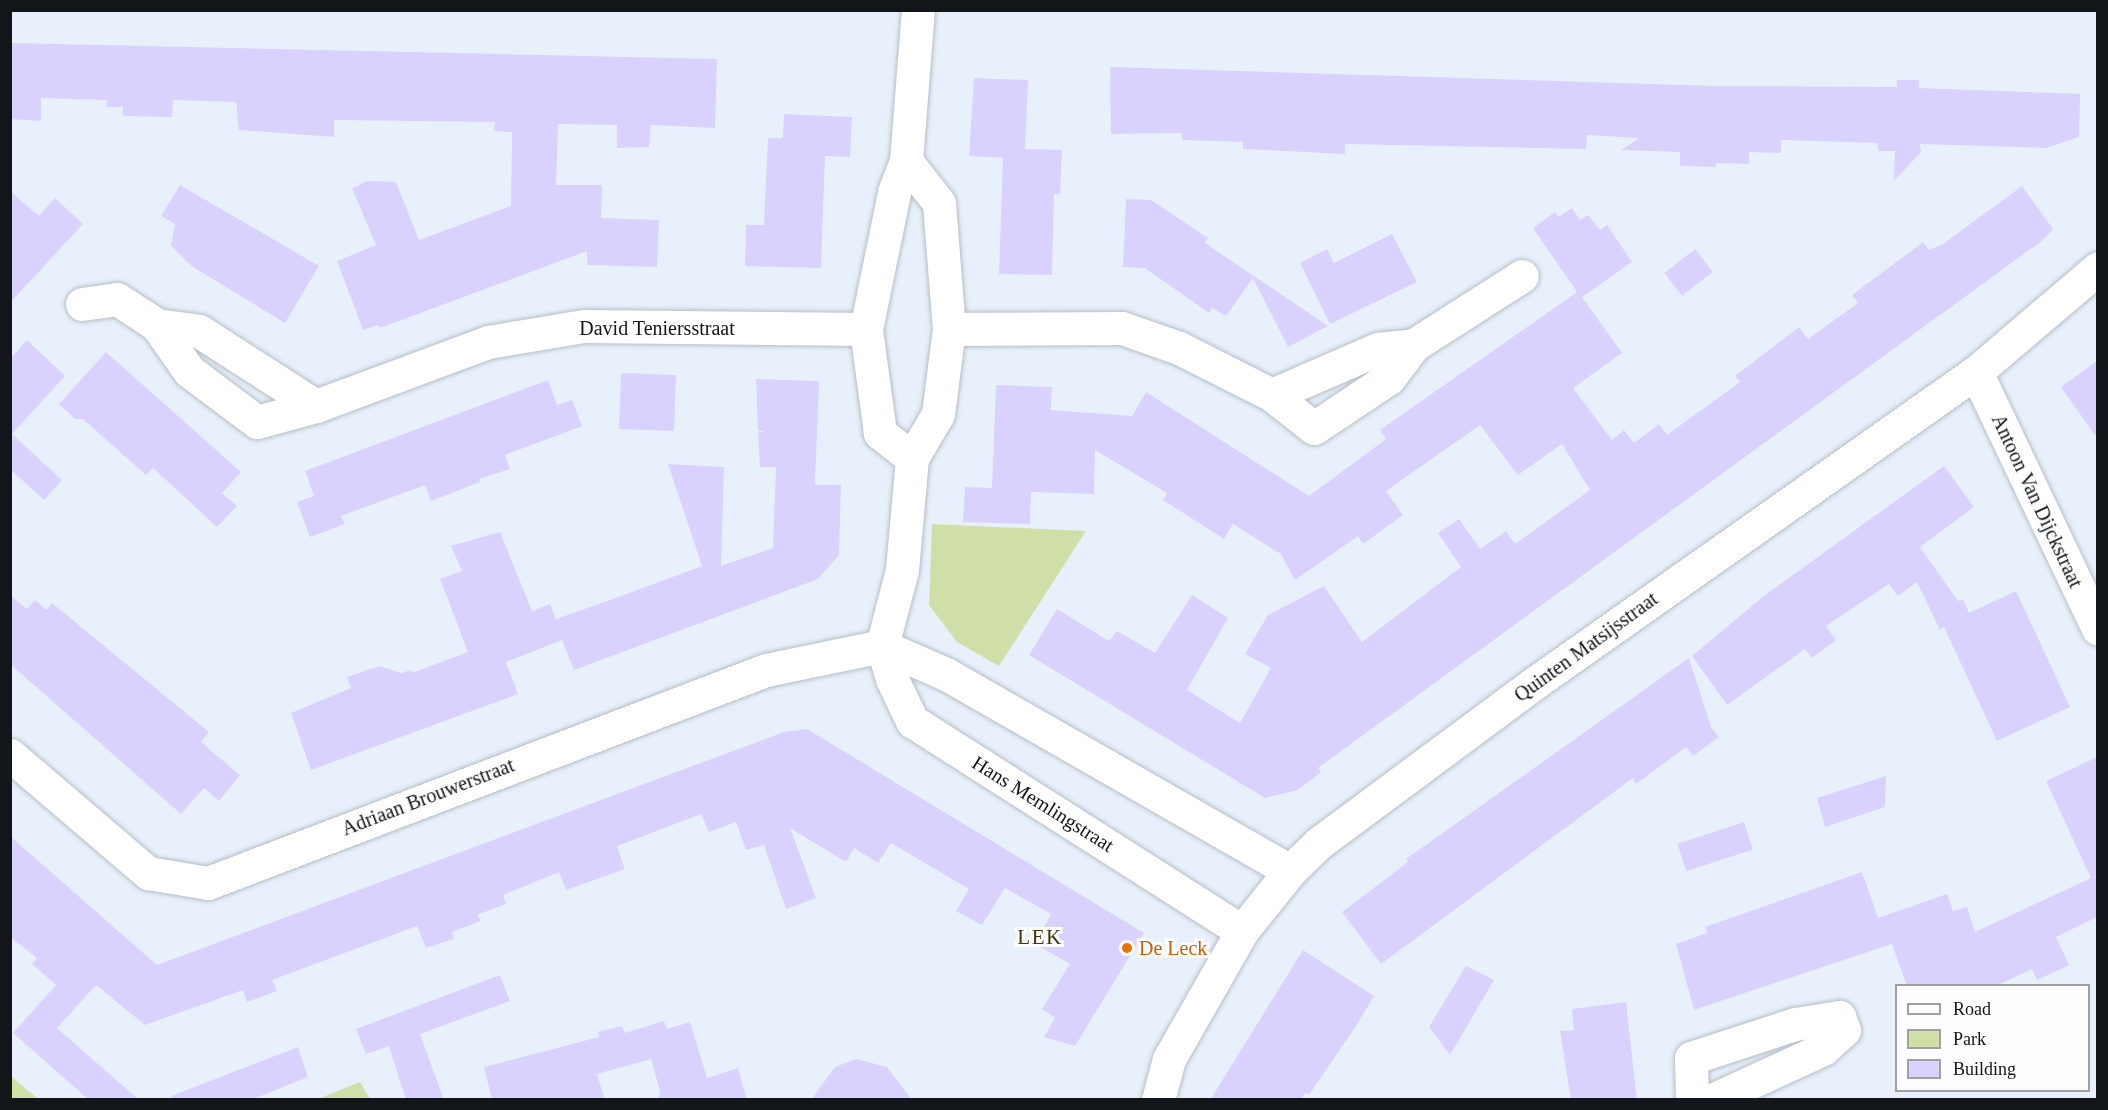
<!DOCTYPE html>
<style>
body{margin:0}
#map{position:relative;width:2108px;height:1110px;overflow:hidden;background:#e8f1fb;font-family:Georgia,serif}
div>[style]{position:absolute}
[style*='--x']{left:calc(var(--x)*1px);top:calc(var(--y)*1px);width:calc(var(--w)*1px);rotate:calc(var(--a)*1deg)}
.green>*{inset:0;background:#d0dfa8}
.building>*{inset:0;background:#dad2fe;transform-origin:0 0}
.roads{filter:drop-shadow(0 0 2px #b6bec7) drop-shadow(0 0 2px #b6bec7)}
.minor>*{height:33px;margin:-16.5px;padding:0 16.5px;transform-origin:16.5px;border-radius:16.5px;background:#fff}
.dots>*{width:16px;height:16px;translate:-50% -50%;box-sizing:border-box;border:3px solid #fdfdfd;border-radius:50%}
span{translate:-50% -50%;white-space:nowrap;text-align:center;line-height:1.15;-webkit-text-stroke:6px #fdfdfd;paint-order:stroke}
.street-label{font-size:20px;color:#121519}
.food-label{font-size:20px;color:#c56008}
.left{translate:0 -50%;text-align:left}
.neighbourhood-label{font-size:21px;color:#3d360b;letter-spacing:1.5px}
.frame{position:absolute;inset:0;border:12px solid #121519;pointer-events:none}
.legend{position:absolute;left:1895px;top:984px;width:195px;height:108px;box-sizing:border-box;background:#fdfdfd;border:2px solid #9fa0a2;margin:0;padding:8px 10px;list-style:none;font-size:18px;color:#121519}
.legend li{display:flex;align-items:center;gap:12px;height:30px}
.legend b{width:30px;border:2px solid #9fa0a2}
</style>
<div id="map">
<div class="green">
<i style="clip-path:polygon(932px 524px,1086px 531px,999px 666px,957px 642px,929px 605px)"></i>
<i style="clip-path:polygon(10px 1076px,11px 1076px,38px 1099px,11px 1099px)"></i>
<i style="clip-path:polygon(360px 1082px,370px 1099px,318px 1099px)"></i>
</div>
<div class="building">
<i style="clip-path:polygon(10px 43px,717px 59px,715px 128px,651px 125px,649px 147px,617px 148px,617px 125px,558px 124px,556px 185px,602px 185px,601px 218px,659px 220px,657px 267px,587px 265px,587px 251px,380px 328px,378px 325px,363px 330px,337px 261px,376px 245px,352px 188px,368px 181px,396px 182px,419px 240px,511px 206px,512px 132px,494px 131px,495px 122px,334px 120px,334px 137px,239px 130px,236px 102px,173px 100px,172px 117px,123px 116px,123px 107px,107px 107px,107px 100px,41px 98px,41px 121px,10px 119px)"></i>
<i style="clip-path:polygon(1110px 67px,1715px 86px,1897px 87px,1897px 80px,1919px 80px,1919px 88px,2080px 94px,2079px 137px,2046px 148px,1920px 144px,1921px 152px,1894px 181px,1895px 151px,1878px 151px,1878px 143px,1781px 140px,1781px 153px,1749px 152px,1749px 164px,1716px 163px,1716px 167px,1680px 166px,1680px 152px,1621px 150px,1640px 138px,1587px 135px,1586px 149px,1345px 144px,1345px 154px,1243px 149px,1243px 142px,1182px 140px,1182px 133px,1111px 134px)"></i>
<i style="clip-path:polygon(974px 78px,1028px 80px,1025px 149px,1062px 150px,1060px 194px,1054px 194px,1052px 275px,999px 274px,1003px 158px,969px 156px)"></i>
<i style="clip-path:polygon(784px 114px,852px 117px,850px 157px,825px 156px,821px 268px,745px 266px,746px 225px,764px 225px,768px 138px,783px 138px)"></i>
<i style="clip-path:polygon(180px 185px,319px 266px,285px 323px,193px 267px,171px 246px,175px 224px,161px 216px)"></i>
<i style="clip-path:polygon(2022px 186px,2053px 229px,2043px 240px,1318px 768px,1321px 772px,1298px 790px,1265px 798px,1029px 655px,1057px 609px,1109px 641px,1117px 631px,1155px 653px,1192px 595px,1228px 618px,1187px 690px,1240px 723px,1271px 668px,1245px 654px,1268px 615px,1324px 586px,1362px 642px,1461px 567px,1438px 533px,1459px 519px,1480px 549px,1506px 531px,1515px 544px,1590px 490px,1562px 444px,1518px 475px,1480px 425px,1386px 491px,1403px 515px,1363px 544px,1358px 536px,1295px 580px,1281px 554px,1233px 524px,1224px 539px,1163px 500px,1167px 493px,1095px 450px,1094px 494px,1031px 492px,1030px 524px,963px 522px,965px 487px,992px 488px,996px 385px,1052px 387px,1051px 410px,1132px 416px,1146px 392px,1309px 496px,1386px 439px,1380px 430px,1577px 292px,1533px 228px,1555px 212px,1558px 217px,1572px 208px,1580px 220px,1588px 215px,1600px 230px,1607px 225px,1632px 262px,1582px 297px,1622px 353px,1573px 388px,1612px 440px,1624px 430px,1634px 443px,1659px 424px,1667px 435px,1740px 382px,1735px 376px,1799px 327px,1808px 339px,1858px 303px,1852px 295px,1923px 242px,1929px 250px,1943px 244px)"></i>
<i style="clip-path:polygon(10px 191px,39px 216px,55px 198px,83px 224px,10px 303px)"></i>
<i style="clip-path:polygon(1126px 199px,1151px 200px,1208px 238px,1205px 243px,1328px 326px,1288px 347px,1253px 278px,1226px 316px,1212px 308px,1209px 313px,1145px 268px,1123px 267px)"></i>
<i style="clip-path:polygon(1392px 234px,1417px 282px,1330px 324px,1300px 263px,1327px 249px,1334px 263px)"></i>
<i style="left:1695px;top:249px;width:29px;height:39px;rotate:52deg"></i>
<i style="clip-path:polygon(27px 340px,65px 376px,12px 434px,62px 480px,44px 500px,10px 469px,10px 359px)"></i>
<i style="clip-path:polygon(106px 352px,241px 472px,222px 493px,237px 506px,217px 527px,153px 468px,146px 475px,83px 419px,75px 419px,59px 404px)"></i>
<i style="clip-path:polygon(2097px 361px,2097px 438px,2061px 387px)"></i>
<i style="left:621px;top:373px;width:55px;height:56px;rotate:2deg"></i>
<i style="clip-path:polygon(756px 379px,819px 381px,815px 485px,841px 485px,839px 555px,818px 579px,574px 670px,562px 640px,506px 662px,518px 694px,311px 770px,291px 713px,351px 688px,347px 677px,379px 666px,401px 673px,411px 670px,412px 673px,468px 652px,440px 579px,462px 571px,451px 546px,500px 532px,532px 611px,550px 604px,556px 619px,613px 599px,702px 566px,668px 464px,724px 467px,721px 566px,773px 548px,776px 467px,760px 467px,758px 433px,765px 431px,758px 431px)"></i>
<i style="clip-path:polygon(548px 380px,557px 405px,572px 400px,582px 426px,505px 455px,510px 469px,479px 479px,480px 482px,431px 501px,425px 485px,341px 516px,345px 524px,310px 537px,297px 502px,314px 496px,305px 471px)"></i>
<i style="clip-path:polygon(1944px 466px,1974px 507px,1920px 547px,1958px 601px,1963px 599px,1969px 613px,2016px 591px,2070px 707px,1997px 741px,1944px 627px,1940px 630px,1917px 582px,1898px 596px,1889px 584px,1826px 626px,1836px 640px,1812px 658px,1805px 649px,1727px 705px,1692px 656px,1765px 595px)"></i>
<i style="clip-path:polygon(10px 595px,27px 609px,35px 600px,47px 610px,52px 603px,209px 732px,201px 742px,240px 775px,219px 801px,204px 788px,181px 814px,10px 664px)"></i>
<i style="clip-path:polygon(1689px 658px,1711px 727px,1719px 737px,1693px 756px,1686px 747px,1636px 784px,1633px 778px,1381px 964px,1342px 912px,1408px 862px,1406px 859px)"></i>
<i style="clip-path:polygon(807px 729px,1144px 933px,1075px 1046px,1044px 1037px,1055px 1018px,1042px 1009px,1070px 964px,1035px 944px,1051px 914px,1005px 888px,982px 925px,956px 911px,969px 889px,891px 843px,878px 863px,854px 848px,846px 862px,790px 828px,816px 898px,786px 909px,764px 845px,746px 850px,736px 822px,709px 832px,701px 814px,617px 846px,625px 869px,566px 890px,559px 872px,503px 895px,506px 904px,477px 915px,481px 921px,452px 932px,454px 939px,426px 948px,417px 926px,272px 980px,277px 991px,247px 1002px,243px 990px,145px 1025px,96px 985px,57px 1028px,139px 1100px,89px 1100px,13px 1033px,56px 985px,32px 964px,37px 958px,10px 937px,10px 836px,157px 965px,784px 732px)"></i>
<i style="clip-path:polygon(2097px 757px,2097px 917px,2056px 937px,2069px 965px,2037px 980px,2032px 969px,1996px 986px,1907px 986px,1892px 944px,1694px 1010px,1676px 944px,1707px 933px,1705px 927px,1862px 872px,1878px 918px,1947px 894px,1953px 911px,1967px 907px,1975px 932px,2091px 878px,2046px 781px)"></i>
<i style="clip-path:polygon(1886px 776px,1885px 807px,1825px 827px,1817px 798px)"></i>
<i style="left:1744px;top:822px;width:29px;height:70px;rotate:72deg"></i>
<i style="clip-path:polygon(1303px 950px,1374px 996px,1358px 1023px,1309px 1095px,1305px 1093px,1301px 1100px,1210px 1100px)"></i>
<i style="clip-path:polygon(1466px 966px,1494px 980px,1450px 1055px,1429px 1027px)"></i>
<i style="clip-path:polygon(500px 975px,510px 1001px,420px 1034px,444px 1100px,406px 1100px,389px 1046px,366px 1054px,356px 1029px)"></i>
<i style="clip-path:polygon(1626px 1002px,1637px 1100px,1571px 1100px,1560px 1031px,1574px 1030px,1572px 1009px)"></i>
<i style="clip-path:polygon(664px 1021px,667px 1029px,690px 1022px,707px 1078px,738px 1068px,747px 1100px,658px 1100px,660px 1091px,651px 1059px,597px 1074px,605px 1100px,492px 1100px,484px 1067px,599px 1037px,598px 1032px,622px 1026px,625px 1033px)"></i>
<i style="clip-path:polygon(298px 1047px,308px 1077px,251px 1100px,172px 1100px,171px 1096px)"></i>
<i style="clip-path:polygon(856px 1059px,887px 1067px,912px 1100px,811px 1100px,835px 1067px)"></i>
</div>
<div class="roads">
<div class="minor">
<i style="--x:906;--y:161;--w:53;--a:51.8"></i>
<i style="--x:939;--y:203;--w:126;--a:85.5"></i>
<i style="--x:949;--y:329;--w:86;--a:97.4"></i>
<i style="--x:938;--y:414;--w:51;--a:120.6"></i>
<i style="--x:912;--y:458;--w:112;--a:95.1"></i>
<i style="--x:902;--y:570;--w:79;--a:104.7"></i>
<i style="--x:882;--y:646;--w:34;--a:73"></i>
<i style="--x:892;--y:679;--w:47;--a:64.5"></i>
<i style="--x:912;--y:721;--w:391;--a:32.5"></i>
<i style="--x:82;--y:304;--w:35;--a:-8"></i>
<i style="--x:117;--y:299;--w:48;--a:33"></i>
<i style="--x:157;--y:325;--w:56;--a:55.2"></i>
<i style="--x:189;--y:371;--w:85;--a:36.9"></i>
<i style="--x:257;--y:422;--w:61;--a:-15.2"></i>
<i style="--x:316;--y:406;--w:184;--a:-20.4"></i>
<i style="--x:488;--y:342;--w:97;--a:-9.5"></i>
<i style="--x:584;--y:326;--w:282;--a:0.6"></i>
<i style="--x:157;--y:325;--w:42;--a:8.1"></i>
<i style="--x:199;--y:331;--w:139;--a:32.7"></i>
<i style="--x:949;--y:329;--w:173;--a:-0.3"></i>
<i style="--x:1122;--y:328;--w:60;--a:19.3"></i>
<i style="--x:1179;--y:348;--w:104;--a:26.8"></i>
<i style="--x:1272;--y:395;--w:53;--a:38.2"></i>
<i style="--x:1314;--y:428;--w:90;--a:-33.7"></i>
<i style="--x:1389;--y:378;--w:41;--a:-52.9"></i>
<i style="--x:1976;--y:372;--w:284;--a:64.6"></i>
<i style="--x:1272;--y:395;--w:116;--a:-23.5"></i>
<i style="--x:1378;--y:349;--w:36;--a:-6"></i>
<i style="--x:1414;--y:345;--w:128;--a:-32.6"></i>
<i style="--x:912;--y:458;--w:41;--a:-142"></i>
<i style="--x:880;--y:433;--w:105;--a:-97.7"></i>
<i style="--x:866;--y:329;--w:140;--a:-78.4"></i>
<i style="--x:894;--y:192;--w:33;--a:-69"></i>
<i style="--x:906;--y:161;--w:151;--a:-85.5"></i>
<i style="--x:882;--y:646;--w:70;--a:23.6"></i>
<i style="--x:946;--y:674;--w:396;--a:29.8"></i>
<i style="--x:10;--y:755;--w:182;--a:40.5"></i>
<i style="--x:148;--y:873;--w:61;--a:9.5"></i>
<i style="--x:208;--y:883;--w:597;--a:-20.89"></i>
<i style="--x:766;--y:670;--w:118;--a:-11.7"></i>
<i style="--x:1158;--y:1100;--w:42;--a:-75"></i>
<i style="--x:1169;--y:1059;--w:147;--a:-60.3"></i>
<i style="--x:1242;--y:931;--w:77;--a:-51.3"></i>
<i style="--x:1290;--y:871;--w:40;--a:-44"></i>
<i style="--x:1319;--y:843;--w:270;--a:-36.6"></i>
<i style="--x:1536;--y:682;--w:538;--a:-35.17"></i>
<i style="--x:1976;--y:372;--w:160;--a:-40.4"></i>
<i style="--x:1692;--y:1100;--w:42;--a:-91.4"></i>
<i style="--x:1691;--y:1058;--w:109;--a:-18.1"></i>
<i style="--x:1795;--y:1024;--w:45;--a:-9"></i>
<i style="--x:1839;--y:1017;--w:14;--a:69"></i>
<i style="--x:1844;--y:1030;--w:28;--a:138"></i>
<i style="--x:1823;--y:1049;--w:122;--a:155.3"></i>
</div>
</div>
<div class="dots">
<i style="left:1127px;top:948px;background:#e8710a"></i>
</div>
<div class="street-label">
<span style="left:657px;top:328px">David Teniersstraat</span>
<span style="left:2037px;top:501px;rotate:65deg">Antoon Van Dijckstraat</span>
<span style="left:1586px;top:647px;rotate:-36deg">Quinten Matsijsstraat</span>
<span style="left:428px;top:797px;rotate:-21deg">Adriaan Brouwerstraat</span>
<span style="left:1043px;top:804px;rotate:32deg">Hans Memlingstraat</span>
</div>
<div class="food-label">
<span class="left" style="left:1139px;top:948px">De Leck</span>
</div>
<div class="neighbourhood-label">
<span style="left:1040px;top:937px">LEK</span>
</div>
<div class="frame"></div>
<ul class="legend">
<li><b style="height:8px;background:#fff"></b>Road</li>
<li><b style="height:16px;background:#d0dfa8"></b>Park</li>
<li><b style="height:16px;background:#dad2fe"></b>Building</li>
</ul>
</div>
